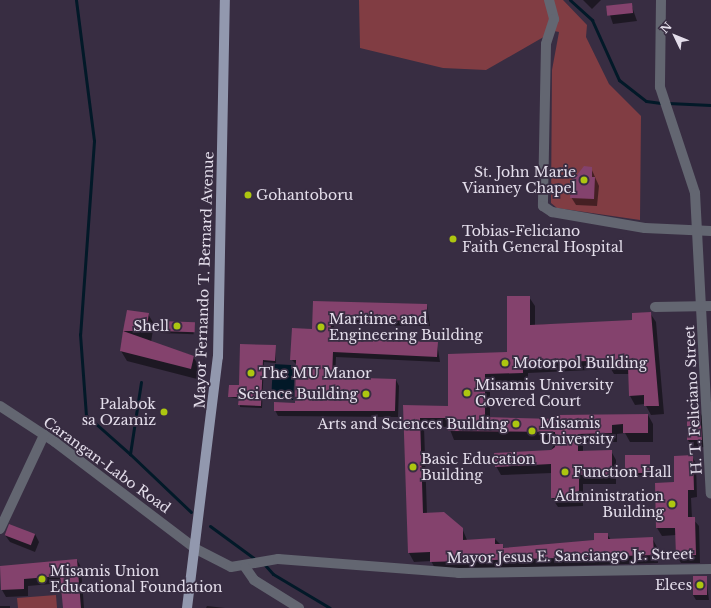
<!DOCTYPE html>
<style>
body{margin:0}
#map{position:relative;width:711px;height:608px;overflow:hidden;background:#382d42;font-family:"Libre Baskerville",serif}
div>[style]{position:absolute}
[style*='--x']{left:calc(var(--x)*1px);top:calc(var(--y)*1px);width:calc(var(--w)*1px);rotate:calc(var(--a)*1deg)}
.green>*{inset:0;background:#813d43}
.water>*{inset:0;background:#021928;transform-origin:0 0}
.shadow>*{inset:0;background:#0007;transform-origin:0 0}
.stream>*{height:3px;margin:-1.5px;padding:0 1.5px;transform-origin:1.5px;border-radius:1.5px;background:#021928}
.building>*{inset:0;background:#84426d;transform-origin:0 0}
.minor>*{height:10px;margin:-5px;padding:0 5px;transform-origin:5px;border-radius:5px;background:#636671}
.major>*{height:10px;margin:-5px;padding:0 5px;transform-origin:5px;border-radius:5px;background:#9298ae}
.dots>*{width:11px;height:11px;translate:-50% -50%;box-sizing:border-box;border:2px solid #382d42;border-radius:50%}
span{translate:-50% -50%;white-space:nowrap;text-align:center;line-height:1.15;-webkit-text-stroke:3.5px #382d42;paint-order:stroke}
.poi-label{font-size:14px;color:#e4deeb}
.right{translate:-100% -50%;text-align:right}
.left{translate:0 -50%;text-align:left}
.street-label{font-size:14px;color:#e4deeb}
.north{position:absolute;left:655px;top:16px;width:40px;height:40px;-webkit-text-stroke:3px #382d42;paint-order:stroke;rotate:313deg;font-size:11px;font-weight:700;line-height:16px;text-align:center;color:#e4deeb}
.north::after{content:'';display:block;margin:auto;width:14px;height:18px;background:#e4deeb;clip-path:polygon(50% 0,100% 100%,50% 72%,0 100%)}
</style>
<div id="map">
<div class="green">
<i style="clip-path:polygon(359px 0,563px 0,587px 25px,586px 37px,609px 84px,641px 116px,640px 220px,557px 208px,551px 203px,552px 70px,559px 32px,554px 31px,486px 70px,443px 68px,360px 48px)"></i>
<i style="clip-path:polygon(56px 595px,57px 608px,18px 608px,17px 598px)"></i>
</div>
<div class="water">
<i style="left:273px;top:364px;width:22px;height:35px;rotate:3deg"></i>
</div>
<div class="shadow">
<i style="clip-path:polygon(583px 0,601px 0,592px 9px)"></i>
<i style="clip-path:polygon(631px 4px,637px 21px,613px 24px,607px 6px)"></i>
<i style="clip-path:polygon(591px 168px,599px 186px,597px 206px,576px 205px,571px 197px,577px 177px)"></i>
<i style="clip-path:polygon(529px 297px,535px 306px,535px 325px,633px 321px,650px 313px,656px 322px,664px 414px,651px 415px,645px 404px,635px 405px,630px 396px,629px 374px,614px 374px,611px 369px,528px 373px,528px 382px,490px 383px,490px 418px,556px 420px,648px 415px,653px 424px,653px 442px,630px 442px,625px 433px,617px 434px,617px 442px,583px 442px,583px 452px,611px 451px,616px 460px,616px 484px,583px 484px,583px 506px,558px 507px,552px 498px,552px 473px,501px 475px,496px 466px,551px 451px,556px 440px,454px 440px,449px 427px,424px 427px,427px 514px,462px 528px,467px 540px,495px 539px,505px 549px,595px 541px,607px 534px,611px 540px,652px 538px,657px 547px,658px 563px,436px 570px,431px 561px,414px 562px,409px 553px,404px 406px,449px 407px,508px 353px)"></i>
<i style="clip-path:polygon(314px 302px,427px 305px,430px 326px,334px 325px,333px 340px,437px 343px,440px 362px,336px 357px,335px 378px,396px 380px,399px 386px,398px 417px,278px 416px,275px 410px,296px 404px,297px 365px,291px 359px,313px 330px)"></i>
<i style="clip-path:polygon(148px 314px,154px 324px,151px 342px,193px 356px,199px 367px,197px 379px,127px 361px,121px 351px,124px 331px)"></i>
<i style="left:161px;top:322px;width:33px;height:11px;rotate:2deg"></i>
<i style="clip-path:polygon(275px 346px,276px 363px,264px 362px,262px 408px,240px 407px,240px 399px,229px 397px)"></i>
<i style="clip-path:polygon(699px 411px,704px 419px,705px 447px,692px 448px,688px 440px,688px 412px)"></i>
<i style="clip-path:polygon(649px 456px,651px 475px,628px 476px,627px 474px)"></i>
<i style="clip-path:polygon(692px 456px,696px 464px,697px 497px,691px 498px,692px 518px,699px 526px,700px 563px,681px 563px,677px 556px,676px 535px,662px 536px,657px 528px,656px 484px,675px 483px)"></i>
<i style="clip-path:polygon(35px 534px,39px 542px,35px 552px,10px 542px,5px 535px)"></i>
<i style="clip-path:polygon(77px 560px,81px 567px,84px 608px,64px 608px,62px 583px,28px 586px,28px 596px,6px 597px,2px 590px,1px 567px)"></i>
<i style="clip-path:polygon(706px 577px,709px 600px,696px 600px,693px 595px)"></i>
<i style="left:0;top:606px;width:10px;height:2px"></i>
<i style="clip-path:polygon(207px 606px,225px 608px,206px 608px)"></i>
</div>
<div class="stream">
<i style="--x:76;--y:0;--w:142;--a:82.7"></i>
<i style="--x:94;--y:141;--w:194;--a:94.1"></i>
<i style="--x:80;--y:334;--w:81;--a:85.8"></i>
<i style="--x:86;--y:415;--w:59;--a:41.6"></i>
<i style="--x:570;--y:0;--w:30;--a:42"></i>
<i style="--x:592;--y:20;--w:66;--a:65.8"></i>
<i style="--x:619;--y:80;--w:34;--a:38"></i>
<i style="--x:646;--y:101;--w:15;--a:8"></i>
<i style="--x:668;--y:103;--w:43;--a:2.7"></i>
<i style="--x:141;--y:382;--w:73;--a:98.7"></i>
<i style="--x:130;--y:454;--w:84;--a:43.6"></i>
<i style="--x:210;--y:526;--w:56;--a:36.3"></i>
<i style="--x:265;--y:565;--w:12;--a:48"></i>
<i style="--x:273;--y:574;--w:66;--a:30.8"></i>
</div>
<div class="building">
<i style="left:632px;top:3px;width:10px;height:26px;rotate:84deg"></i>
<i style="clip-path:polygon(584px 166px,592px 167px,592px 177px,595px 177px,594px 199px,570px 198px,573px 175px,577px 175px)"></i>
<i style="clip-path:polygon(507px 296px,530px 296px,530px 325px,632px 320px,632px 313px,651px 312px,659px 406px,644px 406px,644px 395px,629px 396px,628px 366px,608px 366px,608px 360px,523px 364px,523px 373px,485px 374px,485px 417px,555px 419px,555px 415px,648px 414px,648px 433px,623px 433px,623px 424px,612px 425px,612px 433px,578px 434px,578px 451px,612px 450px,612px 475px,579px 475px,579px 498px,551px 498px,551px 464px,495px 467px,494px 453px,551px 450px,555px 447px,555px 432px,448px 431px,448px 418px,420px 418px,423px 513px,444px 512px,463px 528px,463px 540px,495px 538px,495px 544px,503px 544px,503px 548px,594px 540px,594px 533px,608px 533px,608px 539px,653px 537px,654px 555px,430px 562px,430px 552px,408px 553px,403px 405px,448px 406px,448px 354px,507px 352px)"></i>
<i style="clip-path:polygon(313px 301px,427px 304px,427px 321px,331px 319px,330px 339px,438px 342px,437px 357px,333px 352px,332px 377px,396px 379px,395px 411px,274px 411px,274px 402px,295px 403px,296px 360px,290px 360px,292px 328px,312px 329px)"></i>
<i style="clip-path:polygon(127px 310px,149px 313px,146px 331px,123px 331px)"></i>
<i style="left:160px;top:321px;width:35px;height:10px;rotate:2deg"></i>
<i style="clip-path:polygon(123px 331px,194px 356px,191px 369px,120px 351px)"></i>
<i style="clip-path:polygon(240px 344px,276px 345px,275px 361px,263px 360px,261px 406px,238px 405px,239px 397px,228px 397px,229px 385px,239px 385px)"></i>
<i style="clip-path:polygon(700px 410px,702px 440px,687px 440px,687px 411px)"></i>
<i style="left:650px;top:455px;width:18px;height:25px;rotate:90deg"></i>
<i style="clip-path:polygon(693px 455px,694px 490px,688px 490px,688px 517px,695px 517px,696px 555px,676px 556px,675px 528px,656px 528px,655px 483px,674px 482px,674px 456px)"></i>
<i style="left:9px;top:524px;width:28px;height:12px;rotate:21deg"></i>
<i style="clip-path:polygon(77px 559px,81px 608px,63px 608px,60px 576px,24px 579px,24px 589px,1px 590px,0 566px)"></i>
<i style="left:693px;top:576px;width:14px;height:19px"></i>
</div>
<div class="minor">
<i style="--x:549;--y:0;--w:20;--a:75"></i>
<i style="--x:554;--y:19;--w:26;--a:108"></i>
<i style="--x:546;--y:44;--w:162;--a:91.1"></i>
<i style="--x:543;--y:206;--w:11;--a:34"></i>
<i style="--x:552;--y:212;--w:94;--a:9.8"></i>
<i style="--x:645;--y:228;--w:66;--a:2.6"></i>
<i style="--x:661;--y:0;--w:87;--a:90.7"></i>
<i style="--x:660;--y:87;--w:112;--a:71.7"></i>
<i style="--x:695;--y:193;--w:301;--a:87"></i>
<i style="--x:655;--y:307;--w:56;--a:-1"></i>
<i style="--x:0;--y:406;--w:66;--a:33.2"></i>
<i style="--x:55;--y:442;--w:177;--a:37.2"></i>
<i style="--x:196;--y:549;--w:39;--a:27"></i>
<i style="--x:231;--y:567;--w:48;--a:-9.7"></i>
<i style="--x:278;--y:559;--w:181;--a:4.4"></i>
<i style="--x:458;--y:573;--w:253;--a:-0.9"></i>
<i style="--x:0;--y:529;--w:104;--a:-64.9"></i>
<i style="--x:245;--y:567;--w:16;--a:55"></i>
<i style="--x:254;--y:580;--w:53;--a:31.9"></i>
</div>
<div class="major">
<i style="--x:187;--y:608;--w:253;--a:-83"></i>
<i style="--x:218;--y:357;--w:357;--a:-88.9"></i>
</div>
<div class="dots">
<i style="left:584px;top:180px;background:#adc610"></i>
<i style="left:248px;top:195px;background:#adc610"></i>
<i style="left:453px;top:239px;background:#adc610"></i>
<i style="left:177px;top:326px;background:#adc610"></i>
<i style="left:321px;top:327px;background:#adc610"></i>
<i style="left:505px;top:363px;background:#adc610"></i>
<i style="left:251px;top:373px;background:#adc610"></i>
<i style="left:467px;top:393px;background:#adc610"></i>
<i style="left:366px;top:394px;background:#adc610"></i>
<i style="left:164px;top:412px;background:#adc610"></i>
<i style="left:516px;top:424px;background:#adc610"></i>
<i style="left:532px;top:431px;background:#adc610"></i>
<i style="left:413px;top:467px;background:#adc610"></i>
<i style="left:565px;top:472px;background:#adc610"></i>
<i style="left:672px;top:504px;background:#adc610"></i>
<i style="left:42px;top:579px;background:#adc610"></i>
<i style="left:700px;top:585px;background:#adc610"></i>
</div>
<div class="poi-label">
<span class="right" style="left:576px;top:180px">St. John Marie<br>Vianney Chapel</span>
<span class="left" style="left:256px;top:195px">Gohantoboru</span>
<span class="left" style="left:462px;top:239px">Tobias-Feliciano<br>Faith General Hospital</span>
<span class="left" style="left:329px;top:327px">Maritime and<br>Engineering Building</span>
<span class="right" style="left:169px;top:326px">Shell</span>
<span class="left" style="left:513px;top:363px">Motorpol Building</span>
<span class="left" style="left:259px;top:373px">The MU Manor</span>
<span class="left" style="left:475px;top:393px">Misamis University<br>Covered Court</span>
<span class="right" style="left:358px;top:394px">Science Building</span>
<span class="right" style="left:156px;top:412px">Palabok<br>sa Ozamiz</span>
<span class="left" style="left:540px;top:431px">Misamis<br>University</span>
<span class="right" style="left:508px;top:424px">Arts and Sciences Building</span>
<span class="left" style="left:421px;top:467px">Basic Education<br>Building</span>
<span class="left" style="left:573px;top:472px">Function Hall</span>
<span class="right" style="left:664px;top:504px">Administration<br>Building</span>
<span class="left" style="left:50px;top:579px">Misamis Union<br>Educational Foundation</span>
<span class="right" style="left:692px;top:585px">Elees</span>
</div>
<div class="street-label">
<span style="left:204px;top:280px;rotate:-88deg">Mayor Fernando T. Bernard Avenue</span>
<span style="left:693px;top:400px;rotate:-93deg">H. T. Feliciano Street</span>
<span style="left:107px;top:465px;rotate:36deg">Carangan-Labo Road</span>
<span style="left:570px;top:556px;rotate:-1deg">Mayor Jesus E. Sanciango Jr. Street</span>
</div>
<div class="north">N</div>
</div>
